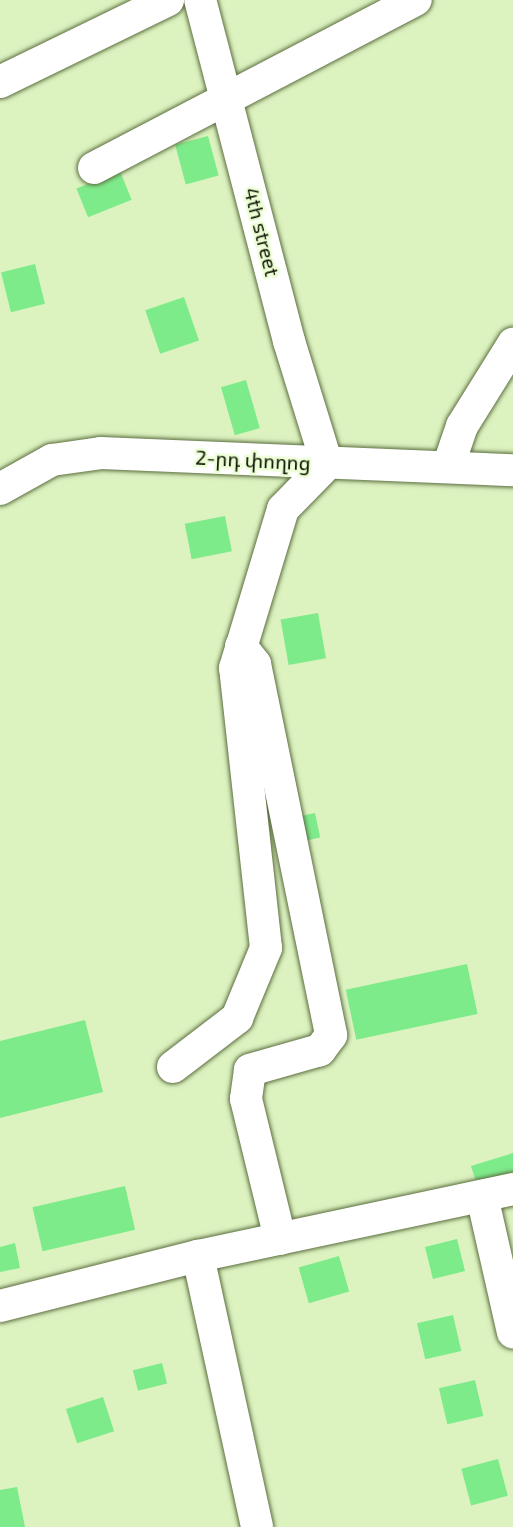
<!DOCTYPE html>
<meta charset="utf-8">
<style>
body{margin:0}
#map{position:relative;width:513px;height:1527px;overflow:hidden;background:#dcf2bf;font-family:"Exo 2","Noto Sans Armenian",sans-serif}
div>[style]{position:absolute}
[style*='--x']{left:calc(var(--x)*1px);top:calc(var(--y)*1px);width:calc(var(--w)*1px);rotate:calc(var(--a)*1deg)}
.building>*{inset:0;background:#7eeb8b;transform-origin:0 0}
.roads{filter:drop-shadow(0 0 2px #5c6e40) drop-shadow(0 0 2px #5c6e40)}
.minor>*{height:32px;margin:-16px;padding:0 16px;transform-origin:16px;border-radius:16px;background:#fff}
span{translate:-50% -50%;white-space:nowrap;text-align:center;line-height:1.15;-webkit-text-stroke:5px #ecfed5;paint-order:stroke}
.street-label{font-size:20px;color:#0f1605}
</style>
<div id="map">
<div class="building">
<i style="left:208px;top:136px;width:41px;height:34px;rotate:75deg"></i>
<i style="left:120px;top:171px;width:31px;height:47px;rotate:68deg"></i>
<i style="left:35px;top:264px;width:41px;height:35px;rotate:76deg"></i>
<i style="left:184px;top:297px;width:46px;height:41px;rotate:71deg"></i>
<i style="left:246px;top:380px;width:50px;height:26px;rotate:74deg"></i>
<i style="left:225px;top:516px;width:36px;height:41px;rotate:79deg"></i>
<i style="left:318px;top:613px;width:46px;height:38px;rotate:80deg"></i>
<i style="left:315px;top:813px;width:25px;height:18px;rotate:78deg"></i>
<i style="left:467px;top:964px;width:51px;height:124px;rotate:78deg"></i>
<i style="clip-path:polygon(85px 1020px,103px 1092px,0 1118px,0 1041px)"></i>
<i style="clip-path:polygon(513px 1153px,513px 1174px,477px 1185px,471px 1166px)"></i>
<i style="left:125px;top:1186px;width:45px;height:95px;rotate:77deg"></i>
<i style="left:457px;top:1239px;width:33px;height:33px;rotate:76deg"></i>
<i style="clip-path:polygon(15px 1243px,20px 1268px,0 1272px,0 1247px)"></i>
<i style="left:339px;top:1256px;width:37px;height:42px;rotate:74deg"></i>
<i style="left:453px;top:1315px;width:37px;height:37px;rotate:77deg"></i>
<i style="left:162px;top:1363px;width:21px;height:30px;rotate:76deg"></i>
<i style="left:475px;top:1380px;width:37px;height:37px;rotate:77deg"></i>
<i style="left:103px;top:1397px;width:36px;height:39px;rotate:72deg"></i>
<i style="left:498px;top:1459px;width:38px;height:38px;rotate:75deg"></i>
<i style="clip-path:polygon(17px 1487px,25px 1527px,0 1527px,0 1490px)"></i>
</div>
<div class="roads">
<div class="minor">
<i style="--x:0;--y:82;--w:187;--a:-26"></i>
<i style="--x:94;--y:168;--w:363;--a:-27.6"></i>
<i style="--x:449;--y:464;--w:40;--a:-71.1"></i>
<i style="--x:462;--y:426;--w:97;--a:-58.1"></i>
<i style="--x:0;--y:489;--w:60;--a:-29.1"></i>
<i style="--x:52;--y:460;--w:49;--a:-8.1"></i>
<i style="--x:101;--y:453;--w:412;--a:2.4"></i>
<i style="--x:241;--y:646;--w:23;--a:52"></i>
<i style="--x:255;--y:664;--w:379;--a:78.4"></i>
<i style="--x:331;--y:1035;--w:19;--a:126"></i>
<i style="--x:320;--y:1050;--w:73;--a:164.1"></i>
<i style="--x:250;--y:1070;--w:29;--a:98"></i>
<i style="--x:246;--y:1099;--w:144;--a:76.3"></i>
<i style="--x:173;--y:1067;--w:81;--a:-37.4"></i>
<i style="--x:237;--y:1018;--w:76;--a:-67.5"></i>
<i style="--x:266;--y:948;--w:282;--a:-96.3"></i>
<i style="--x:235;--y:668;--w:166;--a:-73.2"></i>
<i style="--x:283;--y:509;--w:63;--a:-45.6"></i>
<i style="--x:327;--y:464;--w:129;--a:-107.2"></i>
<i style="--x:289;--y:341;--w:352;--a:-104.6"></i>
<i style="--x:482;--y:1196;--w:140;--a:77.2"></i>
<i style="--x:198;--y:1256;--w:277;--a:77.7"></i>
<i style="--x:0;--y:1306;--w:204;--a:-14.2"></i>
<i style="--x:198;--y:1256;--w:322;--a:-12"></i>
</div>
</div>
<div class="street-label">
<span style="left:262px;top:232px;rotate:76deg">4th street</span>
<span style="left:253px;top:460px;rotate:3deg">2-րդ փողոց</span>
</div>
</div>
